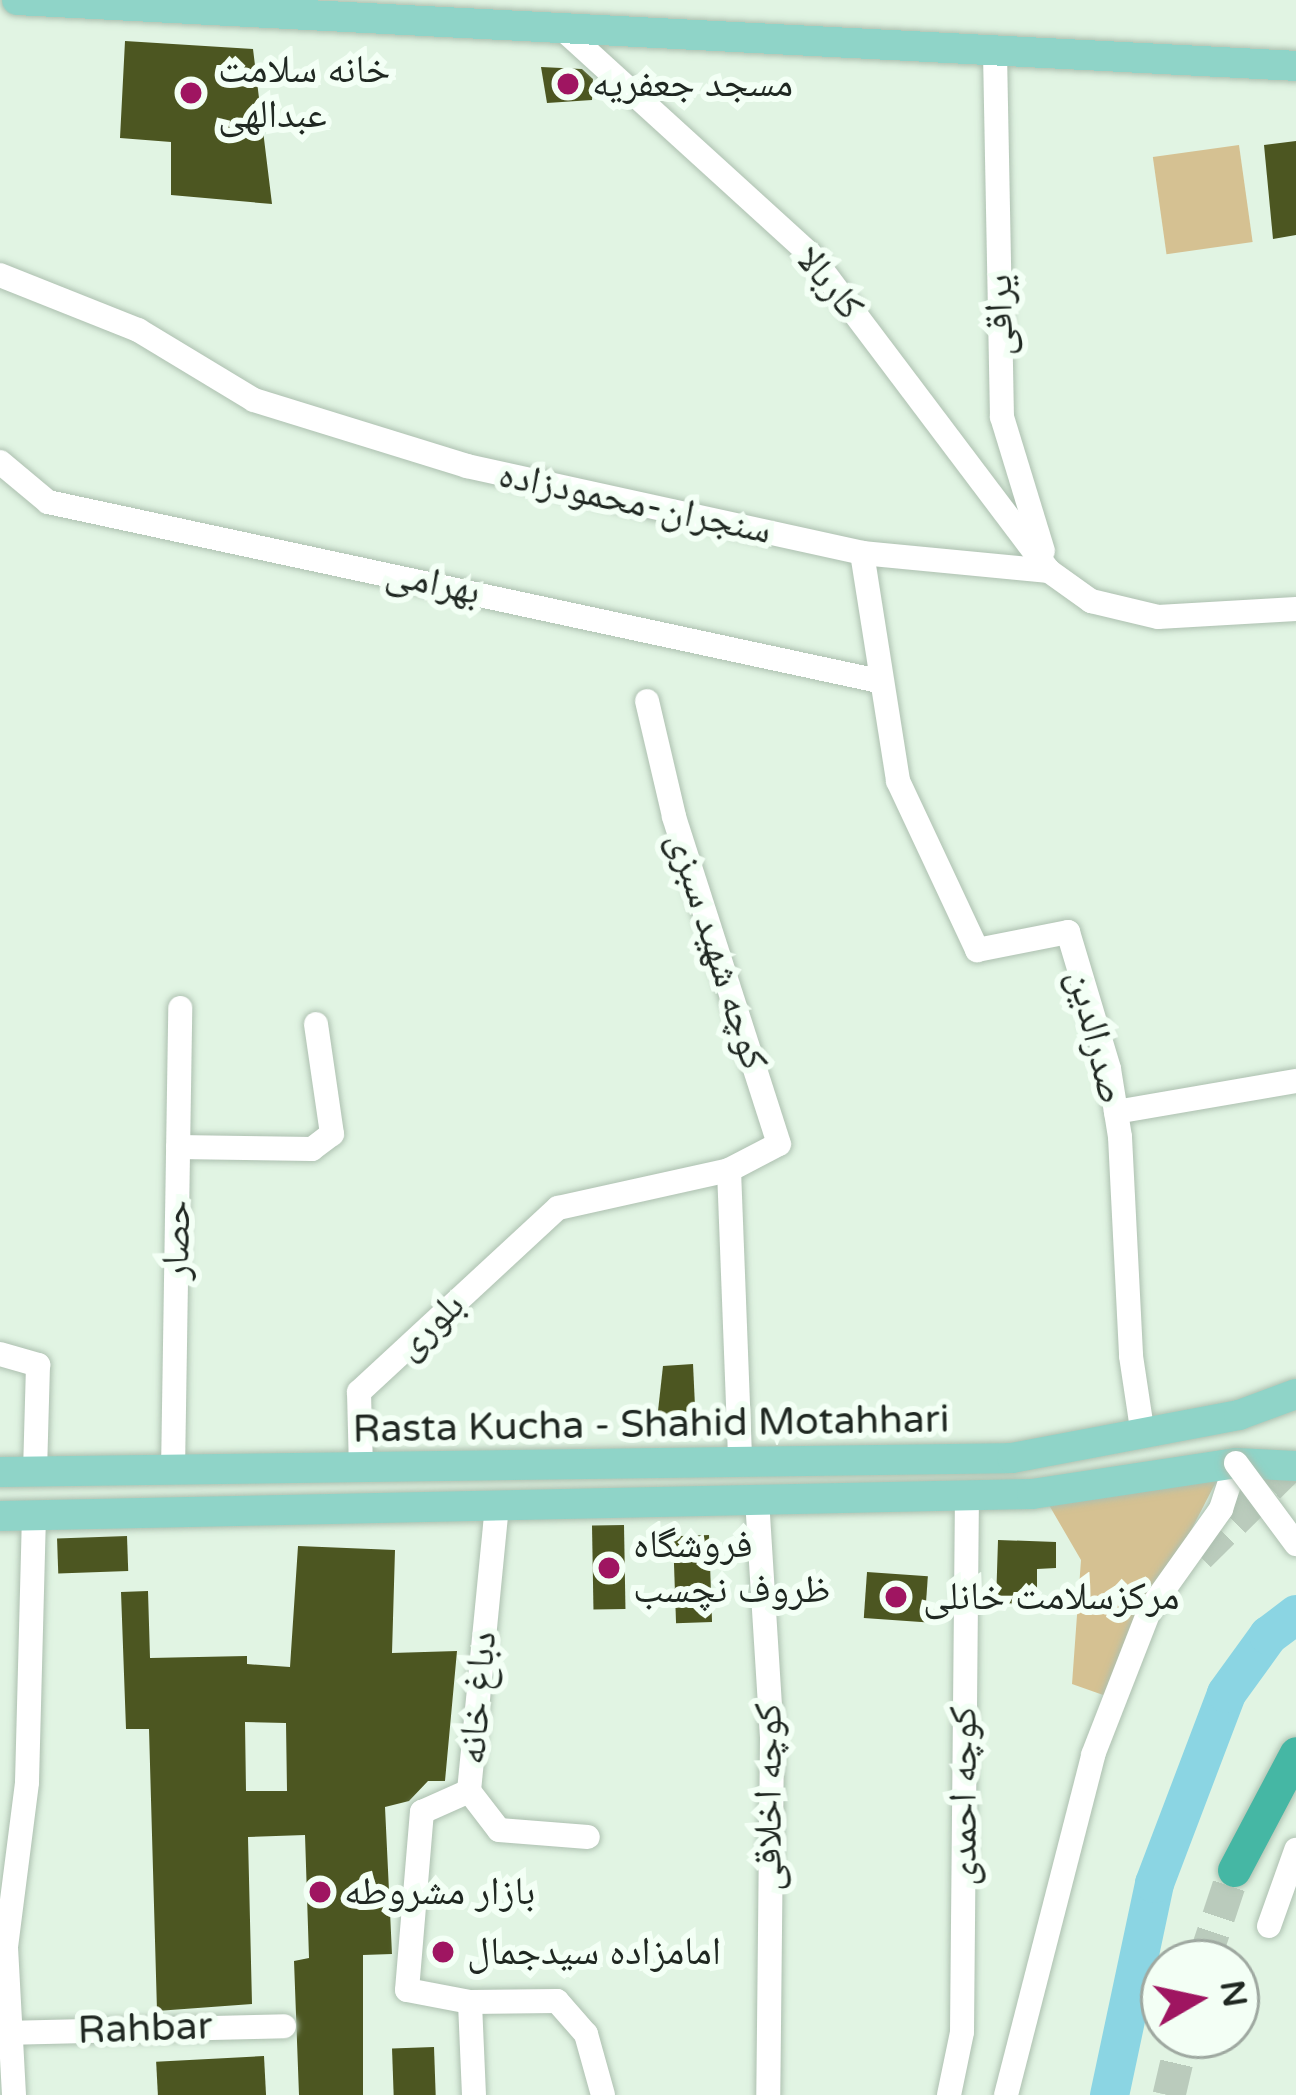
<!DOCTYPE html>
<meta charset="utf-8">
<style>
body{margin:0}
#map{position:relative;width:1296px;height:2095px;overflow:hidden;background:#e1f4e3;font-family:"Varela Round","Noto Naskh Arabic",sans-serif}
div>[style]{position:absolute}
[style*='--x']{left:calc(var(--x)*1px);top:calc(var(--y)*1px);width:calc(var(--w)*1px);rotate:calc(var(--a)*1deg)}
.green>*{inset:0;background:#d5c192;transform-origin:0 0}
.river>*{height:39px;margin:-19.5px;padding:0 19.5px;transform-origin:19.5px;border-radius:19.5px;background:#8bd5e3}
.building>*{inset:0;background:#4c5621;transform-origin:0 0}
.highway-tunnel>*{height:33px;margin-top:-16.5px;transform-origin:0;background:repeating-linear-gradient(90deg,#bacbbc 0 33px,transparent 0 49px)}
.roads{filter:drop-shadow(0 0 3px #adc0b0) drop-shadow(0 0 3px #adc0b0)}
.minor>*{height:24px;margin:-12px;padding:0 12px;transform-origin:12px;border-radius:12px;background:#fff}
.major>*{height:30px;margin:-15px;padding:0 15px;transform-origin:15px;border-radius:15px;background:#8fd4c8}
.highway>*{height:33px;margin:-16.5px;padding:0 16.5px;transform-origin:16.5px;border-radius:16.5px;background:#45b7a4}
.bridges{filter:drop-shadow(0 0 3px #adc0b0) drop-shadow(0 0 3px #adc0b0)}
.minor-bridge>*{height:24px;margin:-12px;padding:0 12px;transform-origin:12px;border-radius:12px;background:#fff}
.dots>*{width:33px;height:33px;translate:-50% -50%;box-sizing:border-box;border:6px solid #f3fff5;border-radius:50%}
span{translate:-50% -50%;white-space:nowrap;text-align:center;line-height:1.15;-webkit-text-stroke:12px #f3fff5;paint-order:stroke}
.poi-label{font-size:39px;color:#202822}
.left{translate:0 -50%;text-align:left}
.street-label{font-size:39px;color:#202822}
.north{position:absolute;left:1140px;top:1939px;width:120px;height:120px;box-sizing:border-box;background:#f3fff5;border:3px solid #9fa9a1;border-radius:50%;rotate:81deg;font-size:33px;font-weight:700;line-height:48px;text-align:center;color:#202822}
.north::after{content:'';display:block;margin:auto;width:42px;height:54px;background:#9f1561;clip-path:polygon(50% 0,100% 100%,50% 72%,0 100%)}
</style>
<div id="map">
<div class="green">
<i style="left:1239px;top:145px;width:98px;height:87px;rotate:82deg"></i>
<i style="clip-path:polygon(1220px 1474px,1106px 1696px,1072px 1684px,1081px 1560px,1049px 1505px)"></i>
</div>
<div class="river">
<i style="--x:1109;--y:2095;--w:217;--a:-78"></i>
<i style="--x:1154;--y:1883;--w:203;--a:-69.2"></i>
<i style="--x:1226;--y:1693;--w:72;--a:-54.1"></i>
<i style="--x:1268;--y:1635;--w:35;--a:-37"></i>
</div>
<div class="building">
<i style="clip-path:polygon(125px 41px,253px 49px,272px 204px,171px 195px,171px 142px,120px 138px)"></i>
<i style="clip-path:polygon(541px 67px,582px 69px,593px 79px,592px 100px,547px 103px)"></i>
<i style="clip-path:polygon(1296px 141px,1296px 235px,1273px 239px,1264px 145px)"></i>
<i style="clip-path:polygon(693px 1364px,696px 1428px,656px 1429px,663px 1366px)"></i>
<i style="left:624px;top:1525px;width:84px;height:32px;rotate:89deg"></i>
<i style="left:709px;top:1535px;width:87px;height:36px;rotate:88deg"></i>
<i style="left:127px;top:1536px;width:35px;height:70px;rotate:88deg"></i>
<i style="clip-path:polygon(998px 1540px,1056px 1542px,1056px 1568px,1037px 1569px,1037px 1604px,996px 1603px)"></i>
<i style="clip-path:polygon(evenodd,298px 1546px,395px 1550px,392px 1653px,457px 1651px,445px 1781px,428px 1781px,409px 1801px,385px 1807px,392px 1954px,363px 1955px,363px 2095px,299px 2095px,294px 1961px,309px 1958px,305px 1835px,248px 1837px,252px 2004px,157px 2011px,149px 1729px,126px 1729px,121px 1592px,148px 1591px,150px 1658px,247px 1656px,247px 1664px,290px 1667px,298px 1546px,245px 1722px,286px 1723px,287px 1791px,246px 1791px,245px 1722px)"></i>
<i style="left:867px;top:1572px;width:61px;height:46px;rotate:4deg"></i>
<i style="left:434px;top:2047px;width:48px;height:42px;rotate:88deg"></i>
<i style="left:264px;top:2056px;width:39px;height:108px;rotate:87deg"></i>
</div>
<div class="highway-tunnel">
<i style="--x:1199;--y:1555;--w:136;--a:-44.7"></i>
<i style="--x:1203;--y:1963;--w:98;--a:-71.6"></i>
<i style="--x:1169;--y:2095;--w:62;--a:-76.9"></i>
</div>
<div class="roads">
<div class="minor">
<i style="--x:567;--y:33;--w:328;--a:42.3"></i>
<i style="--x:810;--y:254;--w:397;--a:53"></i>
<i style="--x:995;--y:53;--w:364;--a:88.9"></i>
<i style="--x:1002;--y:417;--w:140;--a:73"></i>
<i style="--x:0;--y:275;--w:149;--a:21.7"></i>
<i style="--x:138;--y:330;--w:135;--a:31.1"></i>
<i style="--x:254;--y:400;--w:223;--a:17.2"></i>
<i style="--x:467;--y:466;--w:404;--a:12.4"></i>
<i style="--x:862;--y:553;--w:188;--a:5.5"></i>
<i style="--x:1049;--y:571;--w:52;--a:35.5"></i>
<i style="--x:1091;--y:601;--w:69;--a:13.4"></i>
<i style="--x:1158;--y:617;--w:138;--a:-3.3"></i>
<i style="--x:0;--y:462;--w:62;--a:39.8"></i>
<i style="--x:48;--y:502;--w:850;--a:12.16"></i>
<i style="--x:862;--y:553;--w:231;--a:81"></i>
<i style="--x:898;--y:781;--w:187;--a:64.9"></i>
<i style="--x:977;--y:950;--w:93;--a:-11.2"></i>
<i style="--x:1068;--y:932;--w:143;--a:73.3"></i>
<i style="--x:1109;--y:1069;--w:69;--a:80.8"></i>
<i style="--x:1120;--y:1137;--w:219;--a:87.1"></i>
<i style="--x:1131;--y:1356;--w:80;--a:81.4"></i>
<i style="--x:1116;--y:1112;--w:183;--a:-9.8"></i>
<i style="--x:178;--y:1147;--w:134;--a:0.9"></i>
<i style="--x:312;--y:1149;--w:25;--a:-37"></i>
<i style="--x:332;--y:1134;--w:111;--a:-98.3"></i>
<i style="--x:729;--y:1170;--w:290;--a:87.8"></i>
<i style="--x:0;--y:1354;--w:40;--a:16"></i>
<i style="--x:38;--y:1365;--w:107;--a:91.6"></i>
<i style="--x:361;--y:1469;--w:77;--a:-91.5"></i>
<i style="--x:359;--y:1392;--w:271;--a:-42.8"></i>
<i style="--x:558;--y:1208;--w:175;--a:-12.5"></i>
<i style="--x:729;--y:1170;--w:56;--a:-27.5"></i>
<i style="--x:779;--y:1144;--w:344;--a:-107.8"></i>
<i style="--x:674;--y:816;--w:118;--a:-103.2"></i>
<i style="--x:173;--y:1472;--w:464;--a:-89.1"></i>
<i style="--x:757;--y:1499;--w:241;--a:86.4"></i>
<i style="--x:772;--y:1740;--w:355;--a:90.6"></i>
<i style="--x:469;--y:1791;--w:49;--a:52.4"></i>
<i style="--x:499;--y:1830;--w:89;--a:4.5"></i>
<i style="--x:1269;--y:1926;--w:81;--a:-70.4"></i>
<i style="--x:470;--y:2002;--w:87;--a:-0.7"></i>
<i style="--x:557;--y:2001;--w:44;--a:48.7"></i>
<i style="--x:586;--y:2034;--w:63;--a:74.4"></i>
<i style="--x:5;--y:2033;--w:279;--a:-1.4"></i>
<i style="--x:14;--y:2095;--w:148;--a:-93.1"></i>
<i style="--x:6;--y:1947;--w:166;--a:-82.7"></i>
<i style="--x:27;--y:1782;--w:266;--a:-88.5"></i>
<i style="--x:474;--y:2095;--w:93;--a:-92.5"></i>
<i style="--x:470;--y:2002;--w:64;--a:-169.2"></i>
<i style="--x:407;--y:1990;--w:179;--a:-85.2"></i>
<i style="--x:422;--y:1812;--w:51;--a:-24.1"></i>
<i style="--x:469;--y:1791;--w:287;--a:-84.4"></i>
<i style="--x:949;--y:2095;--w:64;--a:-78.3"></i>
<i style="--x:962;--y:2032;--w:537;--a:-89.47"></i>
<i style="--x:1006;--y:2095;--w:351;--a:-75.6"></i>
<i style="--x:1093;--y:1755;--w:157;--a:-68.7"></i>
<i style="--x:1150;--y:1609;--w:123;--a:-54.6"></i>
<i style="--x:1221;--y:1509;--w:48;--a:-71.9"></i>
</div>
<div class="major">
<i style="--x:17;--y:0;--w:1281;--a:2.95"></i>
<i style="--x:0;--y:1472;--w:1012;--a:-0.79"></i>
<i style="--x:1012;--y:1458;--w:231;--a:-10.7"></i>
<i style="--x:1239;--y:1415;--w:61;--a:-20.2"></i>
<i style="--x:0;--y:1516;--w:1032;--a:-1.22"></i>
<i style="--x:1032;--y:1494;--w:206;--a:-8.6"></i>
<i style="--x:1236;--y:1463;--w:60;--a:2.9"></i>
</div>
<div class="highway">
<i style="--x:1234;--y:1870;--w:132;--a:-62.1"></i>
</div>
</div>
<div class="bridges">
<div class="minor-bridge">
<i style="--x:1236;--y:1463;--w:101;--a:53.5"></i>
</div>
</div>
<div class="dots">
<i style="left:568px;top:84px;background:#9f1561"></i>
<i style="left:191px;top:93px;background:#9f1561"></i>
<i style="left:609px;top:1568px;background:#9f1561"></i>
<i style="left:896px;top:1597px;background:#9f1561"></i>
<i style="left:320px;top:1892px;background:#9f1561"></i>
<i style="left:443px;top:1952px;background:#9f1561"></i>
</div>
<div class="poi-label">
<span class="left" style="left:218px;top:93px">خانه سلامت<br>عبدالهی</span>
<span class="left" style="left:592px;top:84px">مسجد جعفریه</span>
<span class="left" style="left:633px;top:1568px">فروشگاه<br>ظروف نچسب</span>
<span class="left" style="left:923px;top:1597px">مرکزسلامت خانلی</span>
<span class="left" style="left:344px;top:1892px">بازار مشروطه</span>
<span class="left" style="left:467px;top:1952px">امامزاده سیدجمال</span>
</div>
<div class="street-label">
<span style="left:829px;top:283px;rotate:51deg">کاربالا</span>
<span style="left:1000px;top:315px;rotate:-91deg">یراقی</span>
<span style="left:635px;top:503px;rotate:12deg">سنجران-محمودزاده</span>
<span style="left:433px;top:583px;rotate:12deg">بهرامی</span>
<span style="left:717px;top:951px;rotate:72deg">کوچه شهید سبزی</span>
<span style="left:1096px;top:1037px;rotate:76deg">صدرالدین</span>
<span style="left:177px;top:1240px;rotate:-89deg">حصار</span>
<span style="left:430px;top:1326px;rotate:-43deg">بلوری</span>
<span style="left:651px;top:1425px;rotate:-1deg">Rasta Kucha - Shahid Motahhari</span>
<span style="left:478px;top:1698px;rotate:-85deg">دباغ خانه</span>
<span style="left:964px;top:1796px;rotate:-90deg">کوچه احمدی</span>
<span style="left:769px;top:1797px;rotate:-90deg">کوچه اخلاقی</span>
<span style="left:145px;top:2029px;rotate:-2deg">Rahbar</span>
</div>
<div class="north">N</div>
</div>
